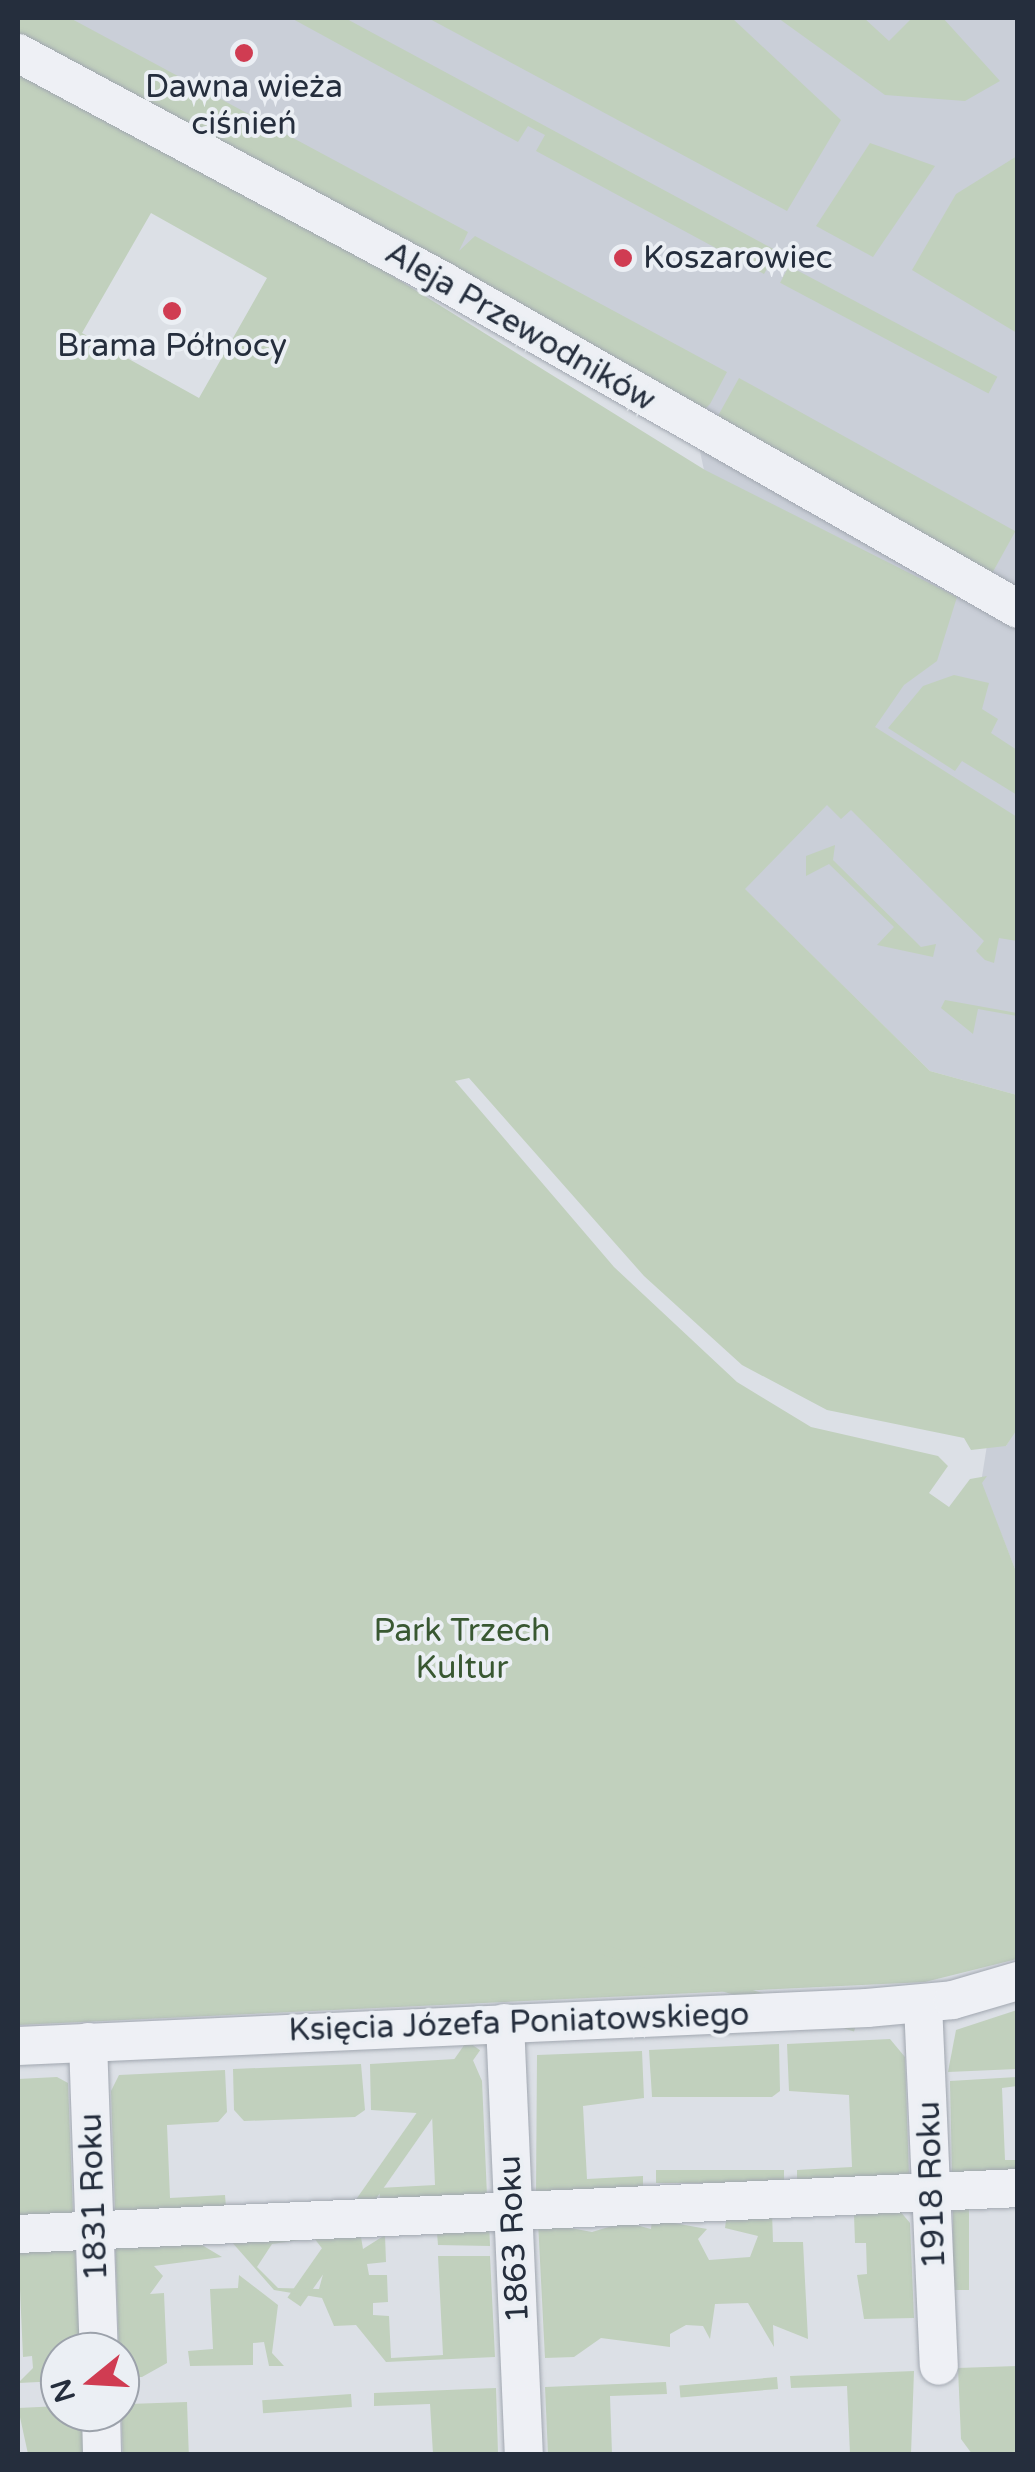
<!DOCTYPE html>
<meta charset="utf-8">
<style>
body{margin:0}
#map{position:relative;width:1035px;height:2472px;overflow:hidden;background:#dce0e6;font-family:"Varela Round",sans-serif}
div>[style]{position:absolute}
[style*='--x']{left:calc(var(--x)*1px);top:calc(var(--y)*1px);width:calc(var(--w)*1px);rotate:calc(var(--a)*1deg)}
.built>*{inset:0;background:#cacfd8}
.green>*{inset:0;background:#c1d0bd;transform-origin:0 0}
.roads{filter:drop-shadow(0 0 2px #a1a7b0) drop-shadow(0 0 2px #a1a7b0)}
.minor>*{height:38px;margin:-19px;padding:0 19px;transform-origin:19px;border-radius:19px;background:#eef0f5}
.dots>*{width:28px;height:28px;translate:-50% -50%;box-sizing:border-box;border:5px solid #ebeff4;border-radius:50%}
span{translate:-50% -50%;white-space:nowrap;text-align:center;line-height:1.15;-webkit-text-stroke:8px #ebeff4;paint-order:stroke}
.poi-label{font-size:32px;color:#252e3d}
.left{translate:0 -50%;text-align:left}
.street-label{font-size:32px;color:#252e3d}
.park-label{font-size:32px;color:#395832}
.frame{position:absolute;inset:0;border:20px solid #252e3d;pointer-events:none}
.north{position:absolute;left:40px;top:2332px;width:100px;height:100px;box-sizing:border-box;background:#ebeff4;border:2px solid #9ca2ab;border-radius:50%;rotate:252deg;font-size:28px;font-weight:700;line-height:40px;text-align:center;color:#252e3d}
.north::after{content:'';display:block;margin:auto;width:35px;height:45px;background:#d03c52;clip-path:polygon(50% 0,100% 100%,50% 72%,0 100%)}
</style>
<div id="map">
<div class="built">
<i style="clip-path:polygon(18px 18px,1017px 18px,1017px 1095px,930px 1071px,628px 775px,704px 470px,695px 428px)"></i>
<i style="clip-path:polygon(1017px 1428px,1017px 1574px,981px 1483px,987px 1445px,1006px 1446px)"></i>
</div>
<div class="green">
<i style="clip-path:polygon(18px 18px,70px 18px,468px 232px,459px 251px,475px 236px,727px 372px,710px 404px,701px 413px,18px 41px)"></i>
<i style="clip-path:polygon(291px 18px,345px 18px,777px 251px,764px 274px,536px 151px,545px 135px,528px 126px,518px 142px)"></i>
<i style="clip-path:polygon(428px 18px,732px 18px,841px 120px,787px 211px)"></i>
<i style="clip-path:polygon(778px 18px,864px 18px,889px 41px,912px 18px,943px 18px,1000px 81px,965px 101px,885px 95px)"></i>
<i style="clip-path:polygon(evenodd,18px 71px,288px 211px,705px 470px,957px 597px,937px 661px,904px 685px,875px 727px,1017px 817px,1017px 941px,999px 938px,994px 963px,985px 960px,976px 951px,984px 941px,939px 897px,851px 810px,841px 819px,827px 805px,745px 889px,930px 1071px,1017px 1095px,1018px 1428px,1006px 1446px,971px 1450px,964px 1438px,827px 1410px,742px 1365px,644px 1276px,469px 1078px,455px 1081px,614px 1267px,737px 1382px,811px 1427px,938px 1456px,948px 1466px,929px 1493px,949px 1507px,970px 1479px,987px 1476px,982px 1483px,1017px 1574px,1017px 1959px,925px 1982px,18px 2025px,18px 71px,151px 213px,267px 278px,199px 398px,82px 333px,151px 213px)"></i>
<i style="clip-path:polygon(870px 143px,935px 166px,873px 257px,816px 226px)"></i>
<i style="clip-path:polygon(1017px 156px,1017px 333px,912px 270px,956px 194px)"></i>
<i style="left:789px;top:266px;width:236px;height:19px;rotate:28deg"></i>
<i style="left:739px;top:378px;width:316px;height:52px;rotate:29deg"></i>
<i style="clip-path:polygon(954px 675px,989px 683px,982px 709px,998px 719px,991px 733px,1017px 750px,1017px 795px,962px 761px,955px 771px,888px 728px,923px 686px)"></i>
<i style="clip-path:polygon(835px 845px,833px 860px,921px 947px,936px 944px,933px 957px,877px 945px,894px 927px,829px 864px,806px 876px,806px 856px)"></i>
<i style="clip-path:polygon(945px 1000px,1017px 1013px,1017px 1016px,978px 1009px,973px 1034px,941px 1008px)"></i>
<i style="clip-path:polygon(1017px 2010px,1017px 2069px,948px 2072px,956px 2030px)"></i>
<i style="left:857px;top:2022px;width:10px;height:281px;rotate:107deg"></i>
<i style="clip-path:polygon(890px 2039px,905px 2057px,909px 2176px,797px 2182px,797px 2170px,852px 2167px,849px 2095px,789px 2091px,787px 2044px)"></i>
<i style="left:467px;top:2041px;width:16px;height:313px;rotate:35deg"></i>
<i style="clip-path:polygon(779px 2044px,780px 2091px,772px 2097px,652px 2097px,649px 2050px)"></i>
<i style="clip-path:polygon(642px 2051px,644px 2098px,583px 2106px,587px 2179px,643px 2176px,643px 2189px,536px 2193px,537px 2055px)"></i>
<i style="clip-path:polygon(472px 2058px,482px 2081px,487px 2196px,380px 2200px,379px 2188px,435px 2185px,432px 2114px,371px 2110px,370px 2064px)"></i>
<i style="clip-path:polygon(361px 2064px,365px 2110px,355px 2117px,244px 2121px,234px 2110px,233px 2069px)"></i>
<i style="clip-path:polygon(225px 2070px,227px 2112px,218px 2122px,167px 2125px,170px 2198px,225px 2195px,226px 2207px,115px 2212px,111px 2091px,119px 2075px)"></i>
<i style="clip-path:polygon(57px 2077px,68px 2083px,73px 2214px,18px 2216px,18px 2079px)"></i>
<i style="clip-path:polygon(1017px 2077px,1017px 2086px,1002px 2088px,1005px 2160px,1017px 2160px,1017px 2172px,952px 2175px,950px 2081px)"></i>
<i style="left:784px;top:2170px;width:13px;height:128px;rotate:90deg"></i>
<i style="left:953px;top:2203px;width:16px;height:87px"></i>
<i style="clip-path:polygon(900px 2211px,910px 2223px,914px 2318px,864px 2319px,857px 2275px,867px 2274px,866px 2243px,855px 2243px,854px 2215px)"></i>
<i style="clip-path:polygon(727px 2212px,772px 2212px,773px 2242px,803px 2242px,808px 2339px,773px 2325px,774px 2347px,748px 2303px,715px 2304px,710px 2339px,703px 2326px,686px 2325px,670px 2334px,670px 2347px,601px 2338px,574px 2357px,545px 2358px,538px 2222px,592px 2232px,625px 2222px,651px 2229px,652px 2219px,707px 2229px,698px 2239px,709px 2260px,750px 2257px,758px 2236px,725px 2228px)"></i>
<i style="clip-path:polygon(489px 2220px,490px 2246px,438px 2245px,437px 2233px)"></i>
<i style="clip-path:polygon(evenodd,360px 2231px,363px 2249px,385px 2235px,386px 2262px,367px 2264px,369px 2275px,387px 2275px,388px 2302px,373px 2303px,373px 2315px,389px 2316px,391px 2358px,443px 2355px,438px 2256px,490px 2256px,495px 2357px,386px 2362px,356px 2325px,334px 2326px,322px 2298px,274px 2290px,230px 2240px,360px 2231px,314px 2238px,328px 2256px,319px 2289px,278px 2288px,257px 2267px,272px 2244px,314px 2238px)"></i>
<i style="clip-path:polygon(115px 2239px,197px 2242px,222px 2257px,154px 2266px,163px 2276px,150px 2294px,164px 2293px,167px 2363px,142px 2377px,120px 2377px)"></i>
<i style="clip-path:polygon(75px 2242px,80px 2352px,60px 2352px,60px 2381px,18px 2383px,33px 2368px,32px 2356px,23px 2357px,18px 2244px)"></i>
<i style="clip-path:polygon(239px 2275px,278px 2305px,272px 2353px,284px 2366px,269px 2366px,264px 2342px,253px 2343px,253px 2365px,190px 2366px,188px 2351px,213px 2349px,210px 2289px,238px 2288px)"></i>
<i style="clip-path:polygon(1017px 2366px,1016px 2453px,972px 2454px,961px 2439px,958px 2368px)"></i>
<i style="clip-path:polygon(914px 2371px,911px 2454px,850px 2454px,847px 2386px,791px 2388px,790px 2376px)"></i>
<i style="left:777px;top:2377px;width:12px;height:98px;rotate:85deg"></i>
<i style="clip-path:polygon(666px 2382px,667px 2394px,610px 2396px,612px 2454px,548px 2454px,545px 2387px)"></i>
<i style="clip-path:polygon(496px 2388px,498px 2454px,433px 2454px,430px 2404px,374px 2406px,374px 2393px)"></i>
<i style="left:351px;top:2394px;width:13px;height:89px;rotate:86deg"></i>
<i style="left:187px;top:2402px;width:52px;height:66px;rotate:88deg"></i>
<i style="clip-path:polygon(60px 2406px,82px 2412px,84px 2454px,28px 2454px,18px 2408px)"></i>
</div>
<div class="roads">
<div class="minor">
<i style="--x:18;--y:53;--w:482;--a:28.2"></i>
<i style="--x:443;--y:281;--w:662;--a:29.7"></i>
<i style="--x:923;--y:2004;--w:362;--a:87.5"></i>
<i style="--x:505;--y:2023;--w:431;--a:87.5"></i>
<i style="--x:88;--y:2042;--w:310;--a:88"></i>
<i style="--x:18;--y:2046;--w:850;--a:-2.56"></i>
<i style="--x:867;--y:2008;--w:86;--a:-5.3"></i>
<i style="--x:953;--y:2000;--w:68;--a:-16.3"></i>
<i style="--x:18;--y:2234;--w:1001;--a:-2.63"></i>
<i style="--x:101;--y:2412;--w:42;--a:88.6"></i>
</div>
</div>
<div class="dots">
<i style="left:244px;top:53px;background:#d03c52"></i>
<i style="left:623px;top:258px;background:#d03c52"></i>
<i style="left:172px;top:311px;background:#d03c52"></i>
</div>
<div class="poi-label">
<span style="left:244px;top:106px">Dawna wieża<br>ciśnień</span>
<span class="left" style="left:643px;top:258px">Koszarowiec</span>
<span style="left:172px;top:346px">Brama Północy</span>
</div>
<div class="street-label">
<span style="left:520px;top:327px;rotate:30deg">Aleja Przewodników</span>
<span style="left:519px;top:2023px;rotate:-2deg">Księcia Józefa Poniatowskiego</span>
<span style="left:932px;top:2185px;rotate:-92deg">1918 Roku</span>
<span style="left:94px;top:2197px;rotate:-92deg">1831 Roku</span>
<span style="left:514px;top:2239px;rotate:-93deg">1863 Roku</span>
</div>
<div class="park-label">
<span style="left:462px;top:1650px">Park Trzech<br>Kultur</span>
</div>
<div class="frame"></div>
<div class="north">N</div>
</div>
